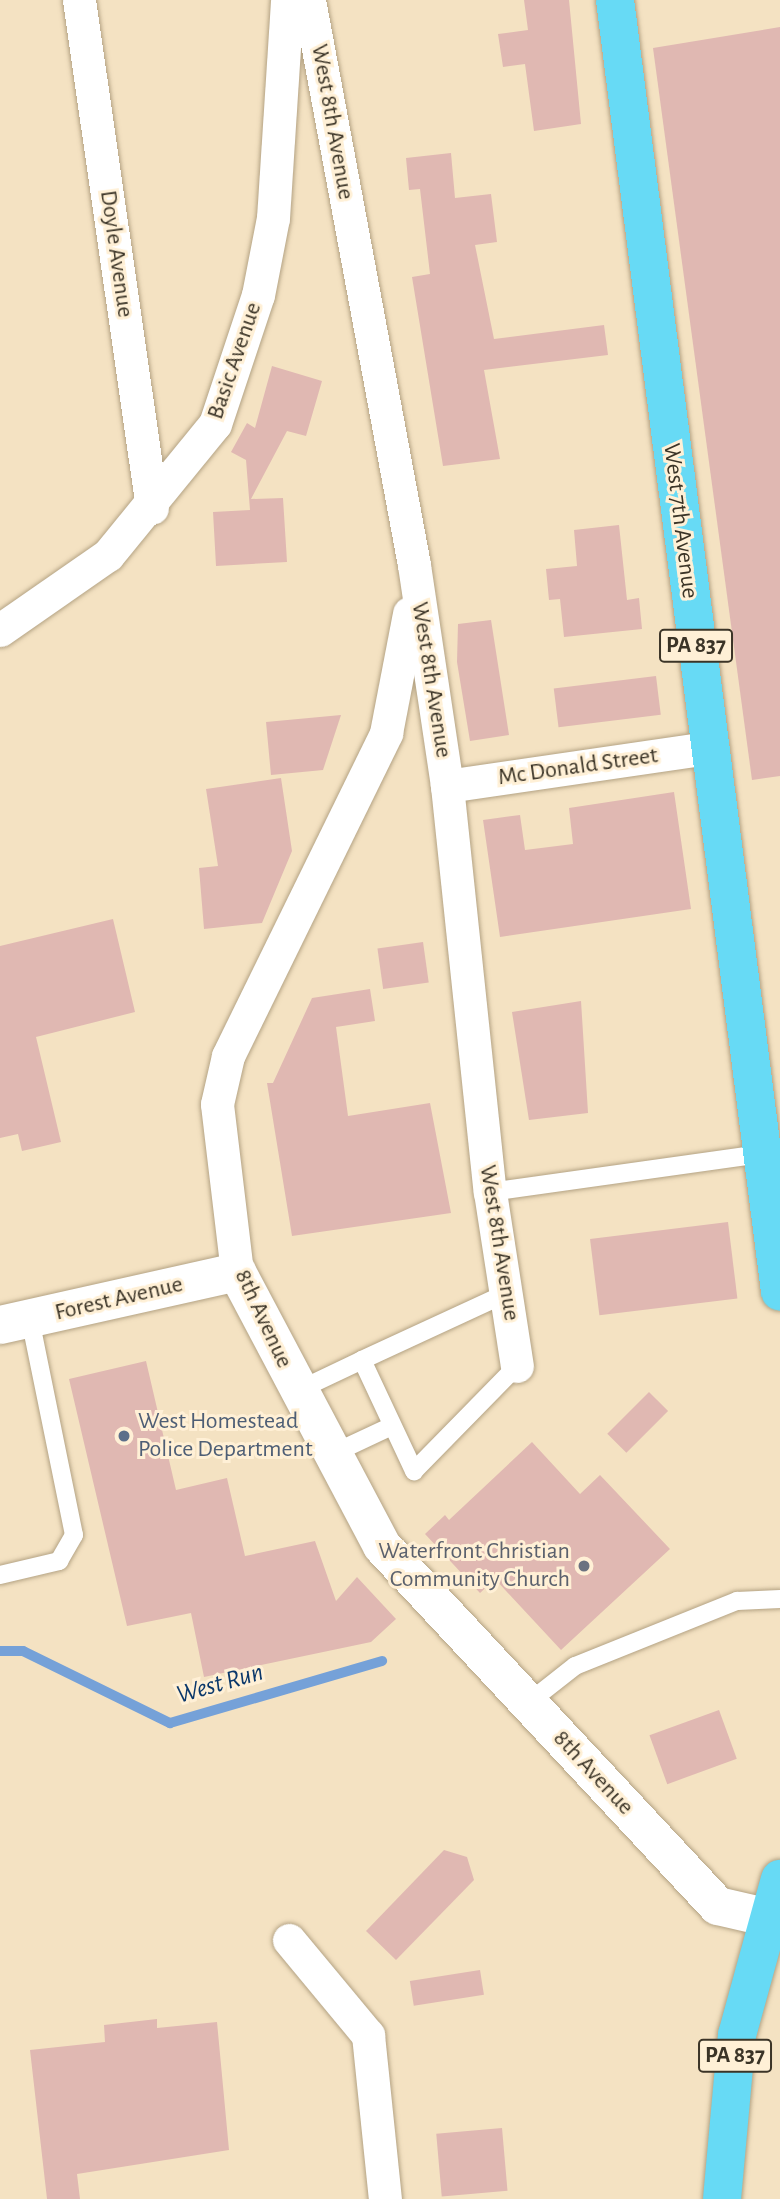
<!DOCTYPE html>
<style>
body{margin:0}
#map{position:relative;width:780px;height:2199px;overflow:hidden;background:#f4e2c2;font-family:"Alegreya Sans",sans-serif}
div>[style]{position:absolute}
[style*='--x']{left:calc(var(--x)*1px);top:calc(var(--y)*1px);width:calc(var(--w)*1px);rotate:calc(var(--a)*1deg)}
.stream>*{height:10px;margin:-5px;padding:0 5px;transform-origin:5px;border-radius:5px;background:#75a1d8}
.building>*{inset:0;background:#e0b8b2;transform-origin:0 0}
.roads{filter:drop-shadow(0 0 2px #b4a384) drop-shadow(0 0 2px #b4a384)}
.lane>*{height:18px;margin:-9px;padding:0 9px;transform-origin:9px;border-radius:9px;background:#fff}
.street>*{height:33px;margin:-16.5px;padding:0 16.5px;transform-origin:16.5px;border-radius:16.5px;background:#fff}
.secondary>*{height:38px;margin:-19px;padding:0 19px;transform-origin:19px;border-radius:19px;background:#fff}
.primary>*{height:38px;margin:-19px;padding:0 19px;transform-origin:19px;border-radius:19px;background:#67daf5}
.dots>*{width:19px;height:19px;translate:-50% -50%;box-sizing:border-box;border:4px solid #fff0d6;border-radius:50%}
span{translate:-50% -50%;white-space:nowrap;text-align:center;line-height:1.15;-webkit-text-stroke:6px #fff0d6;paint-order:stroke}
.shield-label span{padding:2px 5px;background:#fff0d6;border:2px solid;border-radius:5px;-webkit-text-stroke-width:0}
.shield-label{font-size:23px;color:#3b3427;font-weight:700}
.street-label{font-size:24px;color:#3b3427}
.service-label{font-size:24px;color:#4e5e75}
.left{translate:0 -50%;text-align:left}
.worship-label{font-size:24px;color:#5b616d}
.right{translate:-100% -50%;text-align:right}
.water-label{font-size:26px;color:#0a376a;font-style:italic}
</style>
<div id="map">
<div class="stream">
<i style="--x:0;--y:1651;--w:23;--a:0"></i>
<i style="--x:23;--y:1651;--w:164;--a:26.1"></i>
<i style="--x:170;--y:1723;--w:221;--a:-16.3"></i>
</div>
<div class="building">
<i style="clip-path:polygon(524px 0,569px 0,581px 124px,534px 131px,525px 64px,503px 67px,498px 34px,528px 30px)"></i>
<i style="clip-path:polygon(780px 27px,780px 776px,752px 780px,653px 48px)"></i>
<i style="clip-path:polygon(451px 153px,455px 198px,491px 194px,497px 242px,475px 245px,494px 339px,604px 325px,608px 355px,484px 370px,500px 459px,443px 466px,412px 277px,430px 274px,420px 189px,409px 190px,406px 158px)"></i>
<i style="clip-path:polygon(272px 366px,322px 381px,306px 436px,287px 431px,251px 499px,283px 498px,287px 562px,216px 566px,213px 512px,250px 510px,246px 460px,231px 452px,247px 423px,255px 428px)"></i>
<i style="clip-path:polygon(619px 525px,627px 600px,639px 598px,642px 629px,564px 637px,560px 599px,549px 600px,546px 569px,577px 566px,574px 530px)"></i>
<i style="clip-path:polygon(491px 620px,509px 735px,470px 741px,457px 662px,458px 624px)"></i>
<i style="left:656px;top:676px;width:39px;height:103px;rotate:83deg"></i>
<i style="clip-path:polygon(341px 715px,323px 770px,271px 775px,266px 722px)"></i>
<i style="clip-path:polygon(281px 778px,292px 851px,262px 923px,204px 929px,199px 868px,218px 866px,206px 789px)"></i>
<i style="clip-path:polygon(674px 792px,691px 909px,500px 937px,483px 820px,520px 815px,525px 850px,573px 844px,569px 808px)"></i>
<i style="clip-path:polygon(113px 919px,135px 1012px,36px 1037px,61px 1142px,22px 1151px,18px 1134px,0 1138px,0 946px)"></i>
<i style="left:423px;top:942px;width:41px;height:46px;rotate:82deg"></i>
<i style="clip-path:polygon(370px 989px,375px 1021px,336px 1027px,348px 1116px,430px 1103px,451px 1213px,292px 1236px,267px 1083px,273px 1083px,312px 998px)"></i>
<i style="clip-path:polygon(581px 1001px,588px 1113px,529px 1120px,512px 1012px)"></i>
<i style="left:728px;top:1222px;width:77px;height:139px;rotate:83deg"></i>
<i style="clip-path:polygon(146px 1361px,176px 1490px,227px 1478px,245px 1556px,315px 1541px,336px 1601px,357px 1577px,396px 1619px,371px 1642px,204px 1677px,191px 1613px,127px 1626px,69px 1379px)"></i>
<i style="left:649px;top:1392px;width:27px;height:59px;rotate:45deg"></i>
<i style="clip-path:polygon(532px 1442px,580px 1494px,600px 1475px,670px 1549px,561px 1650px,495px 1579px,480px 1593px,425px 1534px,445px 1515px,449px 1520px)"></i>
<i style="left:719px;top:1710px;width:52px;height:74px;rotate:70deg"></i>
<i style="clip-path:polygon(444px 1850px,467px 1857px,474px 1880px,396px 1960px,366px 1931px)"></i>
<i style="left:480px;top:1970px;width:25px;height:71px;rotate:81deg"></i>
<i style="clip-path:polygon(157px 2019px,157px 2028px,217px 2022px,229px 2150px,77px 2174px,80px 2199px,47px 2199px,30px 2050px,105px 2042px,104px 2025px)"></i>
<i style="left:502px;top:2128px;width:63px;height:66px;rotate:85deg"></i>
</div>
<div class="roads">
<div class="lane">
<i style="--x:490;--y:1192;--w:275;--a:-8"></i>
<i style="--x:362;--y:1360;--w:160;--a:-24.8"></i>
<i style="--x:297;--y:1391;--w:72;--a:-25.5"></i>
<i style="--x:362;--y:1360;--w:123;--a:64.9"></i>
<i style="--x:414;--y:1471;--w:147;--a:-45.6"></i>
<i style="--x:330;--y:1455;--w:68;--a:-25.1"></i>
<i style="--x:0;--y:1575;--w:61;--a:-13.3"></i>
<i style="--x:59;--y:1561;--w:30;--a:-60"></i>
<i style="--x:74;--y:1535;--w:221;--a:-101.5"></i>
<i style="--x:528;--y:1703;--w:60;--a:-38.2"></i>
<i style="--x:575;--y:1666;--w:175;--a:-21.9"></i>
<i style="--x:737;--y:1601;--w:43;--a:-2.7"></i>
</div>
<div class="street">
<i style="--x:79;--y:0;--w:513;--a:81.82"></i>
<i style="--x:309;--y:0;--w:575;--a:79.47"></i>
<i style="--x:414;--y:565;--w:223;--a:81.5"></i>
<i style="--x:447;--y:786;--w:408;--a:84"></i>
<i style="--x:490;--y:1192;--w:176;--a:81.2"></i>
<i style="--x:0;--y:630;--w:131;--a:-34.8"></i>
<i style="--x:108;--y:555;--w:169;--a:-50.8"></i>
<i style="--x:215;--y:424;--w:136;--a:-71.6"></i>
<i style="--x:258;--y:295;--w:78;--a:-79"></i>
<i style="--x:273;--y:218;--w:218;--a:-86.3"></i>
<i style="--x:447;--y:786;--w:265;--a:-8.3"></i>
<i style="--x:237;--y:1272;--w:169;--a:-96.8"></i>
<i style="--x:217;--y:1104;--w:49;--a:-77.1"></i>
<i style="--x:228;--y:1056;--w:360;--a:-63.9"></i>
<i style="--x:386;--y:733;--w:122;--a:-79.1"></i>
<i style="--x:289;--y:1940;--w:124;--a:50.3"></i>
<i style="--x:368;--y:2035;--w:165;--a:84.1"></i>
</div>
<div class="secondary">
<i style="--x:0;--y:1325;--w:243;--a:-12.6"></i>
<i style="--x:237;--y:1272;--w:310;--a:62.1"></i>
<i style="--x:382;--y:1546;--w:492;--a:47"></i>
<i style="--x:718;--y:1906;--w:53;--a:13"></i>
</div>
<div class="primary">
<i style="--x:615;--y:0;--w:1302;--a:82.72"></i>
<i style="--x:722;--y:2199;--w:165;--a:-84.8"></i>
<i style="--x:737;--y:2035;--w:162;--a:-74.6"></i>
</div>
</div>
<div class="dots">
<i style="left:124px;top:1436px;background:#5c6f8a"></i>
<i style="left:584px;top:1566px;background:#6b7280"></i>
</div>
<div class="shield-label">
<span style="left:696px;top:646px">PA 837</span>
<span style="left:735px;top:2056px">PA 837</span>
</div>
<div class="street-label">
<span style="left:332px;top:122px;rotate:80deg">West 8th Avenue</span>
<span style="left:116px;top:254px;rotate:82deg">Doyle Avenue</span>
<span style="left:235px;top:361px;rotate:-71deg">Basic Avenue</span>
<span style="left:680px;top:521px;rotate:83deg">West 7th Avenue</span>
<span style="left:431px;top:680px;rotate:81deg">West 8th Avenue</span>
<span style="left:578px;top:767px;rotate:-8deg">Mc Donald Street</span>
<span style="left:499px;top:1243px;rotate:81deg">West 8th Avenue</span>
<span style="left:119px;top:1299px;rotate:-13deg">Forest Avenue</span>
<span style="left:263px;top:1319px;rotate:65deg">8th Avenue</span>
<span style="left:593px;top:1773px;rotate:47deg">8th Avenue</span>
</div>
<div class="service-label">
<span class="left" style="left:138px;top:1436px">West Homestead<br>Police Department</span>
</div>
<div class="worship-label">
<span class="right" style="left:570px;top:1566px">Waterfront Christian<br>Community Church</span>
</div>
<div class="water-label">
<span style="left:220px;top:1684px;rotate:-16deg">West Run</span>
</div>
</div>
